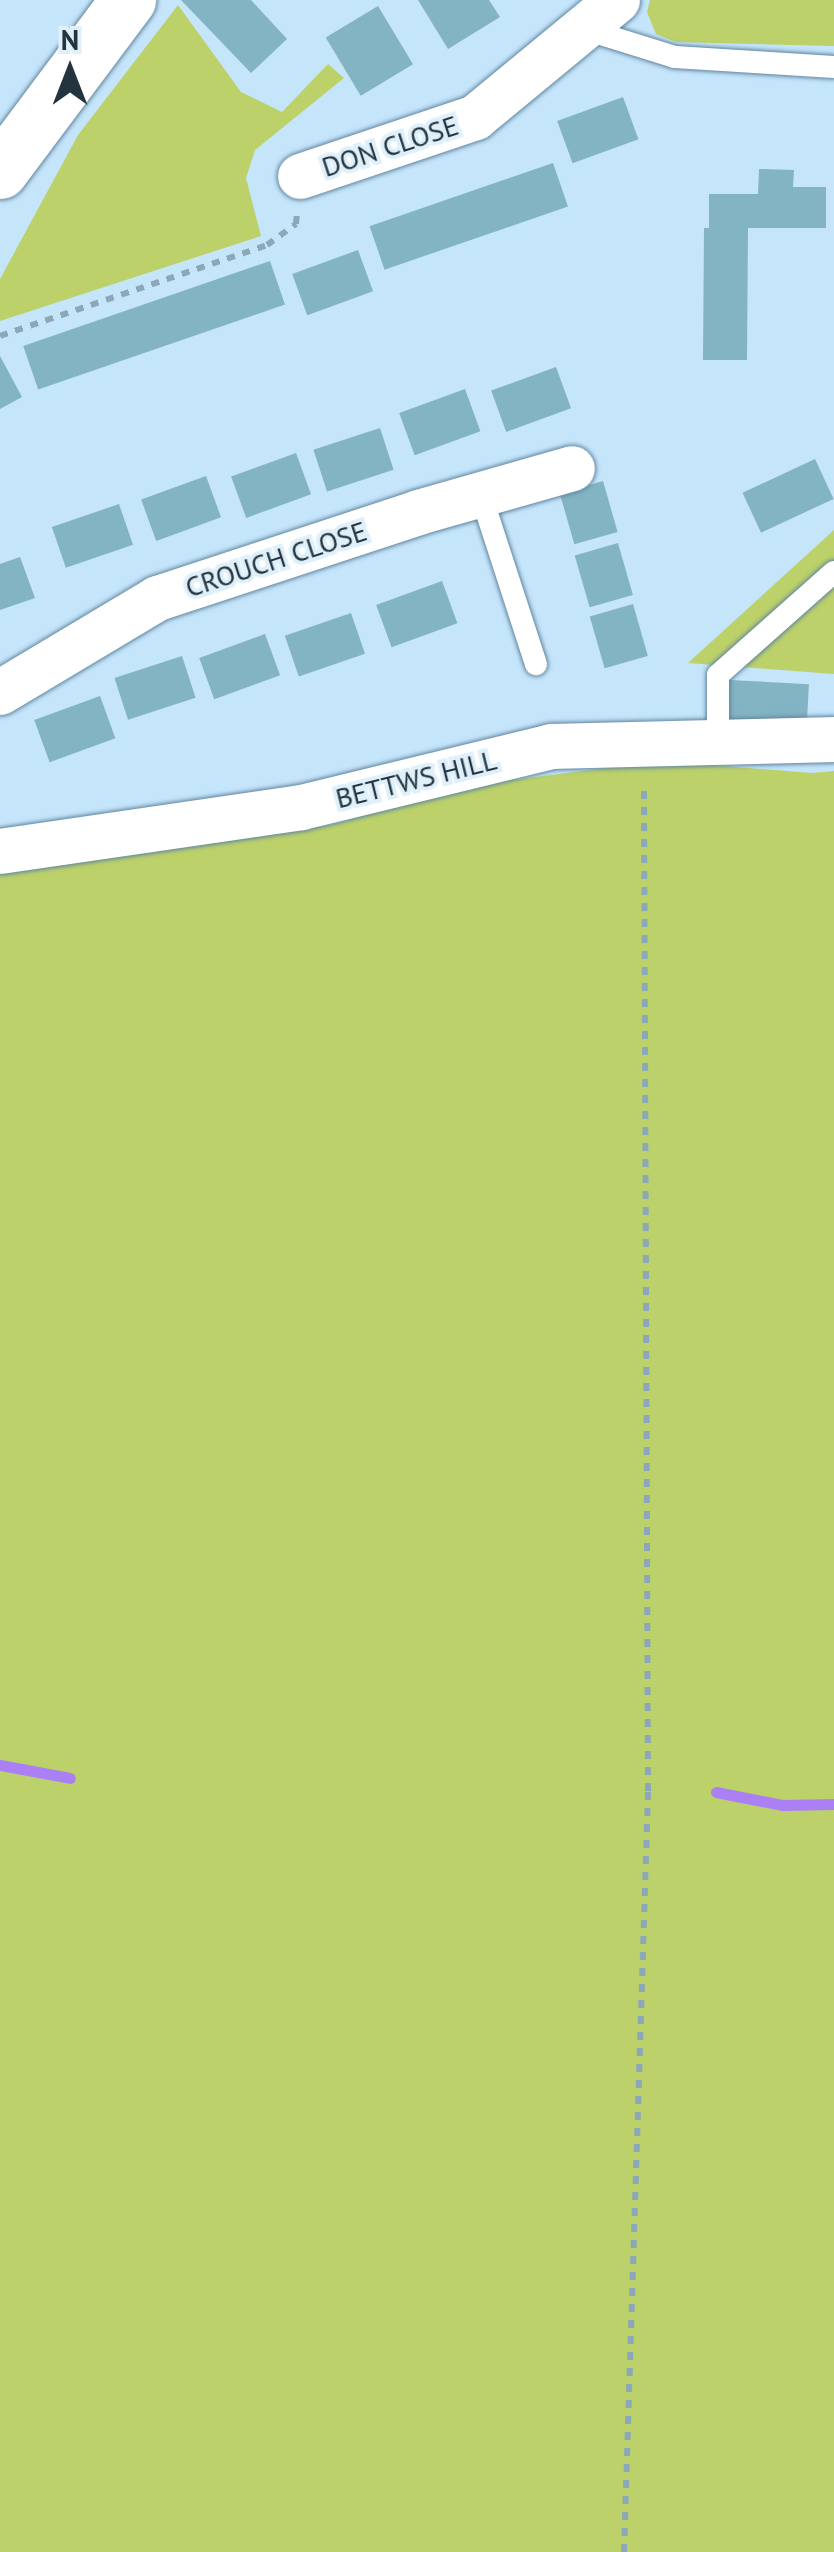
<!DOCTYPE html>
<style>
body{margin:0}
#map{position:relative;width:834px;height:2552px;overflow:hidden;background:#c5e5fb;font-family:"PT Sans",sans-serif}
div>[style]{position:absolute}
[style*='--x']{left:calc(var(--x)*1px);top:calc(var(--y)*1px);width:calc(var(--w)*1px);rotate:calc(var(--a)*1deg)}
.green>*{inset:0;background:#bcd169}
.stream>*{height:11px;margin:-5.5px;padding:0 5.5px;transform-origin:5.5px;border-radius:5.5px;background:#ac80f5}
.building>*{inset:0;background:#82b4c3;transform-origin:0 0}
.path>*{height:6px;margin-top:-3px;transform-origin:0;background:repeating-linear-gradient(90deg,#8ca7b8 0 8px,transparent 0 16px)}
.roads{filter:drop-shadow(0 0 2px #6186a0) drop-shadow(0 0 2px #6186a0)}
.service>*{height:22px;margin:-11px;padding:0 11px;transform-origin:11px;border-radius:11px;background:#fff}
.minor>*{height:45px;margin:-22.5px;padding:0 22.5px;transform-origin:22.5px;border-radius:22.5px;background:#fff}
.tertiary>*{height:55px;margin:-27.5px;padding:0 27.5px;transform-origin:27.5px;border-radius:27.5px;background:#fff}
span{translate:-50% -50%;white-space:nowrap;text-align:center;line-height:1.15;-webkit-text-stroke:8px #e0f0fb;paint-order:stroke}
.street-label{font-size:28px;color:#24343e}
.north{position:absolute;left:20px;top:20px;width:100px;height:100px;-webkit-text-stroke:8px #e0f0fb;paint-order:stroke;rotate:0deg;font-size:28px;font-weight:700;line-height:40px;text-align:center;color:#24343e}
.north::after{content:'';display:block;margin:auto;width:35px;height:45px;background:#24343e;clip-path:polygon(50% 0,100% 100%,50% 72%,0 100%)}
</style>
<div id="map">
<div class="green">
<i style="clip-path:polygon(650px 0,834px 0,834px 46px,676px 42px,656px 34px,647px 12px)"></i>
<i style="clip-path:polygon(178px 5px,241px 92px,282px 112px,328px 64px,344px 78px,255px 150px,246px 178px,261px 236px,0 321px,0 279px,78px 135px)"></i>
<i style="clip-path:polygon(834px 530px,834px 674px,688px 663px)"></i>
<i style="clip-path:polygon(661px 761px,812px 773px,834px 771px,834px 2552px,0 2552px,0 873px,331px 825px,472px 785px)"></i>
</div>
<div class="stream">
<i style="--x:0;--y:1765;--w:71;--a:10.5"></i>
<i style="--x:716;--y:1792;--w:67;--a:11.1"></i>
<i style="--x:782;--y:1805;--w:52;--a:-1.1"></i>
</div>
<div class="building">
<i style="clip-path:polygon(181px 0,251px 0,287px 39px,251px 73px)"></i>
<i style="clip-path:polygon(418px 0,489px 0,500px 17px,448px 49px)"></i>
<i style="left:378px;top:6px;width:68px;height:61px;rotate:59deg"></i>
<i style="left:623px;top:97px;width:45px;height:70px;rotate:70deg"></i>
<i style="left:553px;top:163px;width:46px;height:194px;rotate:71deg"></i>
<i style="clip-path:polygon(759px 169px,794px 170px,793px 187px,826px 187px,826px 228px,748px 228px,747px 360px,703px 360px,704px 228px,709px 228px,709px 194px,758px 194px)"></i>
<i style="left:358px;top:250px;width:44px;height:70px;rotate:70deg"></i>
<i style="left:270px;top:261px;width:46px;height:261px;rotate:71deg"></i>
<i style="clip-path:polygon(0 356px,22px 397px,0 409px)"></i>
<i style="left:556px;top:367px;width:44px;height:69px;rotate:70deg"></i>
<i style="left:465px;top:389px;width:45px;height:70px;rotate:70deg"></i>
<i style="left:380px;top:428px;width:44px;height:70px;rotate:72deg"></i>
<i style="left:296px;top:453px;width:44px;height:69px;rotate:70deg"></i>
<i style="left:815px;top:459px;width:44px;height:80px;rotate:65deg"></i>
<i style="left:206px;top:476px;width:44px;height:69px;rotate:70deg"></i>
<i style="left:603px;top:481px;width:53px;height:45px;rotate:74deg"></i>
<i style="left:119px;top:504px;width:43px;height:71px;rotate:71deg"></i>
<i style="left:618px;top:543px;width:54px;height:45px;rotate:74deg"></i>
<i style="clip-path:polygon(20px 557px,35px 598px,0 610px,0 564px)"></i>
<i style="left:442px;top:581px;width:45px;height:70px;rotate:70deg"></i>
<i style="left:633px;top:604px;width:54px;height:45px;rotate:74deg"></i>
<i style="left:351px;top:613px;width:43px;height:70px;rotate:71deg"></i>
<i style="left:265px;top:634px;width:44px;height:70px;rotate:70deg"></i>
<i style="left:182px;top:656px;width:44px;height:71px;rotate:72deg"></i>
<i style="left:729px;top:680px;width:80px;height:43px;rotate:3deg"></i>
<i style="left:100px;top:696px;width:45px;height:70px;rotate:70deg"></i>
</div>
<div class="path">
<i style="--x:0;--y:336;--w:282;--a:-18.8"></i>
<i style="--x:267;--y:245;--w:36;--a:-36"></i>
<i style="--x:296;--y:224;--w:12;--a:-85"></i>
<i style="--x:624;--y:2552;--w:761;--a:-88.19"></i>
<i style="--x:648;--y:1791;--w:1007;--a:-90.23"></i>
</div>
<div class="roads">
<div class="service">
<i style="--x:585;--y:29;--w:94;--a:17.3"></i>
<i style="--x:675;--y:57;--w:159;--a:3.6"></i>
<i style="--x:481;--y:495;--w:178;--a:72"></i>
<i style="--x:718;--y:742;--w:67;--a:-90"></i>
<i style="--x:718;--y:675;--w:155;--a:-41.6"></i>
</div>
<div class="minor">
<i style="--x:300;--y:176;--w:185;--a:-18.6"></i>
<i style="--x:475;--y:117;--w:184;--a:-39.5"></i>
<i style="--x:0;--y:692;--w:183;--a:-30.9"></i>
<i style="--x:157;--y:598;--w:275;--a:-18.2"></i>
<i style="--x:418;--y:512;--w:160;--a:-15.9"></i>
<i style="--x:0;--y:851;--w:304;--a:-8.3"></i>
<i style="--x:301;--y:807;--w:257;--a:-13.7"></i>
<i style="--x:551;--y:746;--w:283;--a:-1.4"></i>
</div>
<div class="tertiary">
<i style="--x:0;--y:171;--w:214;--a:-53.2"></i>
</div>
</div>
<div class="street-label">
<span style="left:390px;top:146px;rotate:-18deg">DON CLOSE</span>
<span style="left:276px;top:559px;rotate:-18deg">CROUCH CLOSE</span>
<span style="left:416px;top:779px;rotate:-14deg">BETTWS HILL</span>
</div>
<div class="north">N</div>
</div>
